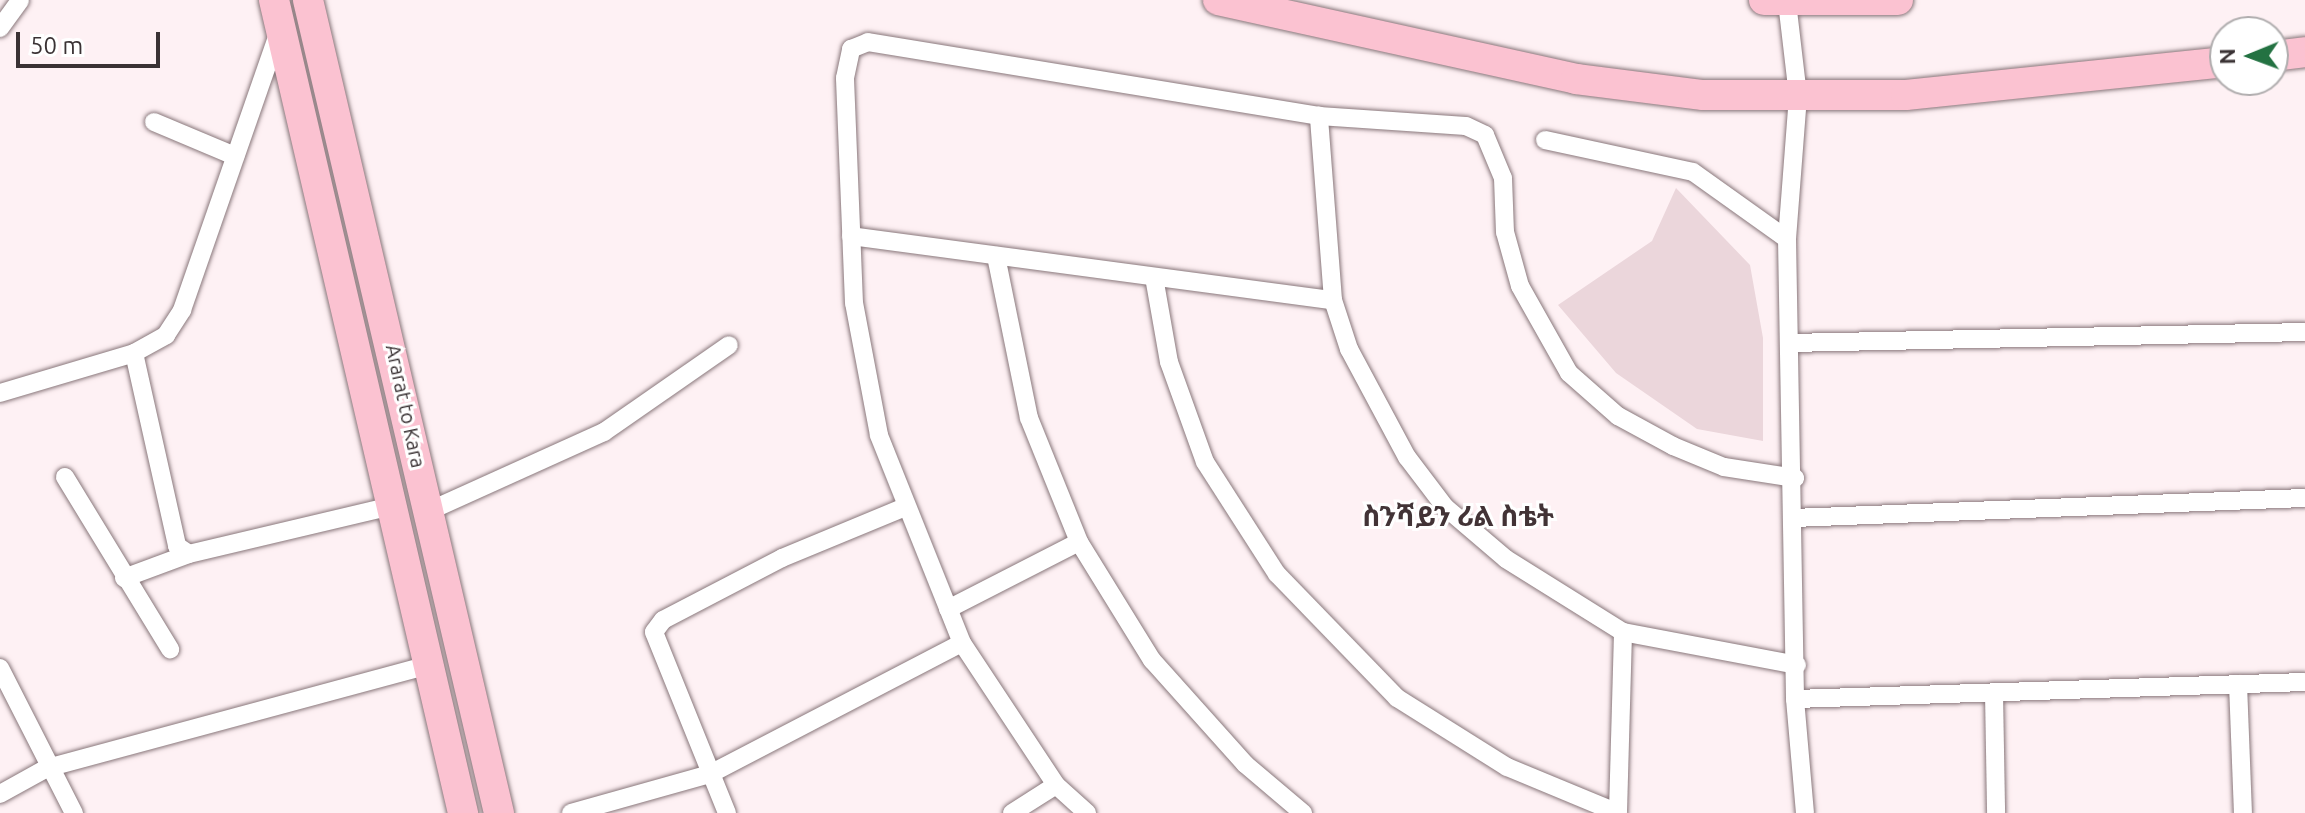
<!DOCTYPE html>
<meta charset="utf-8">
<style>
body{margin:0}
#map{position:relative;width:2305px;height:813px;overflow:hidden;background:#fef1f4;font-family:Ubuntu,"Noto Sans Ethiopic",sans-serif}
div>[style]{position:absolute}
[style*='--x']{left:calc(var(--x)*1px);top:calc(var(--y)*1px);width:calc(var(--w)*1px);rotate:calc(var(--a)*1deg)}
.building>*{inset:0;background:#ebd6db}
.roads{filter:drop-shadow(0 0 2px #89777b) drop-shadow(0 0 2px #89777b)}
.minor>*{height:18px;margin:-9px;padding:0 9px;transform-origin:9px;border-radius:9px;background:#fff}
.primary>*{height:30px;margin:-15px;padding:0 15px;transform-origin:15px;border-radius:15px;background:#fbc2d1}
span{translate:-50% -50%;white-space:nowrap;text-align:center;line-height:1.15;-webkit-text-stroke:6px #fff;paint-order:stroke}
.street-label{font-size:20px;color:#3a3234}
.district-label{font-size:28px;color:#423336;font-weight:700}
.north{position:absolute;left:2209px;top:16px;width:80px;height:80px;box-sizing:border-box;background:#fff;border:2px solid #b0adae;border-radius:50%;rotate:269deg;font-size:22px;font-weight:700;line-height:32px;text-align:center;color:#3a3234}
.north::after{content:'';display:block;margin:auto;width:28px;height:36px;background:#237242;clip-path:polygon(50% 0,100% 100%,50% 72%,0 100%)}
.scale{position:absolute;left:16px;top:32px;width:144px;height:36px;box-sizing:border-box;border:4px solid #3a3234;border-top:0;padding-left:10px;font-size:24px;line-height:28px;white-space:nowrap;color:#3a3234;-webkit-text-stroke:6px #fff;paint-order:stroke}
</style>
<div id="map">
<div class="building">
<i style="clip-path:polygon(1676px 188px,1750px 265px,1763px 338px,1763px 441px,1697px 429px,1616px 373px,1558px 305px,1652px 241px)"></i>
</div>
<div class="roads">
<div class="minor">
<i style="--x:1787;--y:2;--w:95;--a:83.3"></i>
<i style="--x:1798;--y:96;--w:143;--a:94.4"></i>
<i style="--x:1787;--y:239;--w:460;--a:89"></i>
<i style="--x:1795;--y:699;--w:114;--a:85"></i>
<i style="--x:0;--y:28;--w:34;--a:-54"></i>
<i style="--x:154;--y:122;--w:88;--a:22.8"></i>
<i style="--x:1545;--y:140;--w:151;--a:12.2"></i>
<i style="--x:1693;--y:172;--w:115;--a:35.5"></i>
<i style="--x:851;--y:236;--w:486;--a:7.6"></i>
<i style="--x:1333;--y:300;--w:185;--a:-94.4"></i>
<i style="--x:996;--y:256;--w:165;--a:78.5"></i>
<i style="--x:1029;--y:418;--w:134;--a:68"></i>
<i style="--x:1079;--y:542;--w:139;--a:58.3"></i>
<i style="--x:1152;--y:660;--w:140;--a:48.2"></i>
<i style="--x:1245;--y:764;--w:76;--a:40.2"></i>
<i style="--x:1154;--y:277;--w:86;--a:80"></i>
<i style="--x:1169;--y:362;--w:106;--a:70.2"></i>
<i style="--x:1205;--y:462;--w:133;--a:57.3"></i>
<i style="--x:1277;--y:574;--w:173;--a:45.9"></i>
<i style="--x:1397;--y:698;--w:130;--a:32.1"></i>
<i style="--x:1507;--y:767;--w:120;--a:22.5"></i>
<i style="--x:1333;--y:300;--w:52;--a:71.9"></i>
<i style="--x:1349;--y:349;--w:123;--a:61.8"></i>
<i style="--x:1407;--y:457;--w:63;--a:52.8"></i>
<i style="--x:1445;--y:507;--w:80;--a:40.4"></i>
<i style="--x:1506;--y:559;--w:138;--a:32"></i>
<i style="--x:1623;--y:632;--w:177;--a:10.7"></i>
<i style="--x:1789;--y:343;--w:516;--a:-1.22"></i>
<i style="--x:134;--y:353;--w:198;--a:77.4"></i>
<i style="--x:177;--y:546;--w:14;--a:34"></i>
<i style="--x:189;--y:554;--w:209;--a:-13.3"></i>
<i style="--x:0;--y:393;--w:140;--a:-16.6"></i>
<i style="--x:134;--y:353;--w:37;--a:-29"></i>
<i style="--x:166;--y:335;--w:30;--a:-57"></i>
<i style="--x:182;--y:310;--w:299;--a:-70.8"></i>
<i style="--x:65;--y:477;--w:202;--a:58.6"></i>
<i style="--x:429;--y:511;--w:192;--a:-24.3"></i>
<i style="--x:604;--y:432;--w:152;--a:-34.8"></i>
<i style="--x:1793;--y:518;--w:512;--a:-2.24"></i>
<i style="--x:124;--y:578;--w:69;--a:-20.3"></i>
<i style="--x:948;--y:609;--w:147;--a:-27.1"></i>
<i style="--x:0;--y:668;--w:163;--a:63"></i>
<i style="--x:2238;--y:684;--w:129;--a:87.8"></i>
<i style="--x:1994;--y:693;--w:120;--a:89"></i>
<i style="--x:1795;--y:699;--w:510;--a:-1.91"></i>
<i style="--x:0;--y:794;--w:54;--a:-29"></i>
<i style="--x:47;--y:768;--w:396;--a:-15.1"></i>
<i style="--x:1618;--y:812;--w:180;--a:-88.4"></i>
<i style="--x:571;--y:813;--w:144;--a:-15.7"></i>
<i style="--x:710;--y:774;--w:284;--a:-27.5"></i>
<i style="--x:727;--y:813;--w:195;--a:-112"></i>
<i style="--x:654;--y:632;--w:15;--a:-53"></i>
<i style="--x:663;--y:620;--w:134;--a:-27.5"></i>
<i style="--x:782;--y:558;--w:131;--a:-22.5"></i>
<i style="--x:1012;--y:813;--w:52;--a:-32.5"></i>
<i style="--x:1087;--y:813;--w:42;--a:-137.9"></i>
<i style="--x:1056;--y:785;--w:170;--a:-123.5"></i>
<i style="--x:962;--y:643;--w:224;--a:-111.8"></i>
<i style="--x:879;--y:435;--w:134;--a:-100.7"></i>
<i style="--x:854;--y:303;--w:225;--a:-92.3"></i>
<i style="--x:845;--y:78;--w:30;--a:-78"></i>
<i style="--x:851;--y:49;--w:18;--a:-22"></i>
<i style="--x:868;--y:42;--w:457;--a:9.3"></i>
<i style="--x:1319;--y:116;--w:147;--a:3.9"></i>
<i style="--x:1466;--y:126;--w:21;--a:25"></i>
<i style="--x:1485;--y:135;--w:47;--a:67.3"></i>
<i style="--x:1503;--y:178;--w:54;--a:87.9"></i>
<i style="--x:1505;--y:232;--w:56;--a:74.5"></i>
<i style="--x:1520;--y:286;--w:100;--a:60.6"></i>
<i style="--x:1569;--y:373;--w:65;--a:41.3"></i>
<i style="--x:1618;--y:416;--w:63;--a:28.6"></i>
<i style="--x:1673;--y:446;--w:55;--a:22.4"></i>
<i style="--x:1724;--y:467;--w:72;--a:8.8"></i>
</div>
<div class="primary">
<i style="--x:274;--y:0;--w:835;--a:76.91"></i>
<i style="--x:308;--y:0;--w:835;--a:76.78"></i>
<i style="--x:1218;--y:0;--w:367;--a:12.4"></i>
<i style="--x:1576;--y:79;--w:128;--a:7.2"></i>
<i style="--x:1703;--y:95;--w:203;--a:0"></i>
<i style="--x:1906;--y:95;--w:321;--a:-5.9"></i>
<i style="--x:1764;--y:0;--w:134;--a:0"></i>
<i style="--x:2273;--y:56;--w:32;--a:-7"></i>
</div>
</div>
<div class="street-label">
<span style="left:406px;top:406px;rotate:78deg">Ararat to Kara</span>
</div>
<div class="district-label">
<span style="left:1458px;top:516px">ስንሻይን ሪል ስቴት</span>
</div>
<div class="north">N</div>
<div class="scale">50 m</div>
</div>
